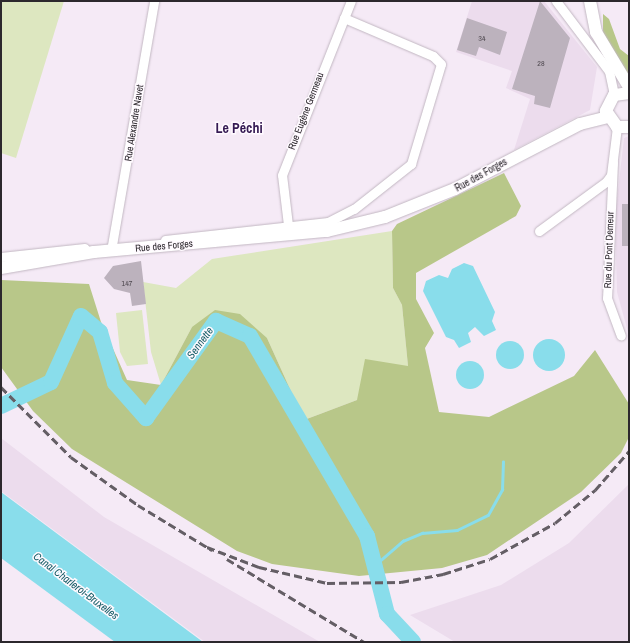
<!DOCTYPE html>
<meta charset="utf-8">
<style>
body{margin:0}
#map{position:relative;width:630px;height:643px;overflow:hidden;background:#f5eaf6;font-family:"Archivo Narrow",sans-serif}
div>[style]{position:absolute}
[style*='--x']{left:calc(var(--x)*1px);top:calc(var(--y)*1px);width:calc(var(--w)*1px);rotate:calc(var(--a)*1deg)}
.built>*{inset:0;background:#ecdced}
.green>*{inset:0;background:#dde7c0}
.forest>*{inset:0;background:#b8c789}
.water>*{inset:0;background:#89ddeb}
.round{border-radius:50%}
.stream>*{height:2.5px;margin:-1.25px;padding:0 1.25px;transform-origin:1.25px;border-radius:1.25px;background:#89ddeb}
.river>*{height:16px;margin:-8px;padding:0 8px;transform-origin:8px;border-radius:8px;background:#89ddeb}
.building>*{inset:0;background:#bcb2bd;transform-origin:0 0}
.roads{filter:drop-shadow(0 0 1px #c2b7c2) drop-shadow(0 0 1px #c2b7c2)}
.minor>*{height:9px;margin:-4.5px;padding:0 4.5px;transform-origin:4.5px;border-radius:4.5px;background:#fff}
.major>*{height:12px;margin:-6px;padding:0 6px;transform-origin:6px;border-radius:6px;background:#fff}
.rail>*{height:2.5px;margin-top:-1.25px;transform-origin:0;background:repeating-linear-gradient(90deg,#645e65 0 8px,transparent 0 12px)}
span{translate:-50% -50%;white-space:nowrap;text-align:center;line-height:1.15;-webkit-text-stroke:3px #fffaff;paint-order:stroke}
.number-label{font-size:8px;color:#504a51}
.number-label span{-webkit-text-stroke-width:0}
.street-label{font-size:10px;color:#2c282d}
.water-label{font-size:11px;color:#165d67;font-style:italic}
.district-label{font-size:14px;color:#351a53;font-weight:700}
.frame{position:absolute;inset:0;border:2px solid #2c282d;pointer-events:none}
</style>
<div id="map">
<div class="built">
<i style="clip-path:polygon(472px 1px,544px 1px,597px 67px,590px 110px,514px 150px,530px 99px,506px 88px,512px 71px,456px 52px)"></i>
<i style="clip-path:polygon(629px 136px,629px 336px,617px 292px,615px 217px,624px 138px)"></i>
<i style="clip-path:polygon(1px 438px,104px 517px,320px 642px,205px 642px,1px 491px)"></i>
<i style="clip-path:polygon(629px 484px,629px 642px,455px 642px,410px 615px,501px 585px,569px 543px)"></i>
</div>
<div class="green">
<i style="clip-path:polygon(1px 1px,64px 1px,16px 158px,1px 153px)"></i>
<i style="clip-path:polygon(392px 231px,393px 288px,402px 305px,408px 366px,357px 400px,304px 420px,267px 338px,192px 327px,161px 385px,151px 352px,143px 282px,176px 288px,212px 259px)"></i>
<i style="clip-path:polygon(142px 310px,148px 364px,127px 366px,120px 352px,116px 313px)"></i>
</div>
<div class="forest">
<i style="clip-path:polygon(603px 14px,609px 19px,620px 49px,629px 56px,629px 78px,603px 35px)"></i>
<i style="clip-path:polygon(504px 173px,521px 206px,516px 216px,416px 273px,416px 299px,434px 333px,425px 348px,439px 412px,489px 417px,574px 376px,595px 350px,629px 404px,629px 437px,621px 453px,581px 492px,487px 555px,442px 568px,359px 576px,272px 564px,237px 551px,72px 449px,33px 411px,1px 367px,1px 280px,89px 284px,101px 322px,127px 380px,161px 385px,192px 327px,215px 310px,240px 314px,267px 338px,304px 420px,320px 414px,357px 400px,365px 359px,408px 366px,402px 305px,393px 288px,392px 231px,397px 224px)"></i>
</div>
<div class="water">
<i style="clip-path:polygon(464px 263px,473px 266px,495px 312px,492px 321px,496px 330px,484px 336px,475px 327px,468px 333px,471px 342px,459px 348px,454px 340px,446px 337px,423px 291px,426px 281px,439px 275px,448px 278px,452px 269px)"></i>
<i class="round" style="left:533px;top:339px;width:32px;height:32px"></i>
<i class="round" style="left:496px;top:341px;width:28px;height:28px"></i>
<i class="round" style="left:456px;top:361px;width:28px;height:28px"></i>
<i style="clip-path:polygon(1px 492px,203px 642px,115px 642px,1px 558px)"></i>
</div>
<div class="stream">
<i style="--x:375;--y:565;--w:37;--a:-41"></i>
<i style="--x:403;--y:541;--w:21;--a:-23"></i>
<i style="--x:422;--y:533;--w:35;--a:-5"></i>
<i style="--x:457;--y:530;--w:34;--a:-26"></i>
<i style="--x:488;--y:515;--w:29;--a:-61"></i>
<i style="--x:502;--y:490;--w:28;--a:-88"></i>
</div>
<div class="river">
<i style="--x:1;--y:406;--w:55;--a:-25.6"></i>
<i style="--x:51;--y:382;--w:72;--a:-65.6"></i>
<i style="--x:81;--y:316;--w:25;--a:40"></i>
<i style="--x:100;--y:332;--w:53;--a:73.6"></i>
<i style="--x:115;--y:383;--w:47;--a:48.5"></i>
<i style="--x:146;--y:418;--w:120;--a:-54.2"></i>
<i style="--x:216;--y:321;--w:37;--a:24"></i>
<i style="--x:250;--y:336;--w:232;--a:59.7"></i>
<i style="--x:367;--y:536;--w:81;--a:75.6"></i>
<i style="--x:387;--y:614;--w:38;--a:47"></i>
</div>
<div class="building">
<i style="clip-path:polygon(540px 1px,570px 38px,550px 108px,534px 104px,535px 96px,512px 89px)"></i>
<i style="clip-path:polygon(467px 18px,507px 32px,500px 55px,479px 47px,476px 56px,457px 50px)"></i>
<i style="left:622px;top:204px;width:7px;height:42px"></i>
<i style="clip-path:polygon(141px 261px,146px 304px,132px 306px,130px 293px,114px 289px,104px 278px,113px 266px)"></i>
</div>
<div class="roads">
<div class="minor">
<i style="--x:556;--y:1;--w:88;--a:52.9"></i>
<i style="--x:609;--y:71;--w:25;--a:78"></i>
<i style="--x:613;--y:162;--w:136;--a:92.5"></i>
<i style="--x:607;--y:298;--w:40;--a:69.8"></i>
<i style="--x:288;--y:225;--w:50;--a:-96.8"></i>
<i style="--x:282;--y:175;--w:187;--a:-68.4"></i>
<i style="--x:539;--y:231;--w:83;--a:-36.2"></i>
<i style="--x:606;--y:182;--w:9;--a:-54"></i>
<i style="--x:611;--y:175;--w:48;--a:-82.9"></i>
<i style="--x:165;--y:240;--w:164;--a:-6.3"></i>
<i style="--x:328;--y:222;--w:29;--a:-27"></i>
<i style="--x:354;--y:209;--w:73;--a:-38.3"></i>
<i style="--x:411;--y:164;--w:104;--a:-73.3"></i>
<i style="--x:441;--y:64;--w:11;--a:-135"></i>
<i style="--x:433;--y:56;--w:97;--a:-156.9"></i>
<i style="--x:112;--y:245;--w:248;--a:-80.2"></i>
<i style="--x:1;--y:257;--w:84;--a:-6.1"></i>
</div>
<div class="major">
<i style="--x:590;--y:1;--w:32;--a:79"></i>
<i style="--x:596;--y:32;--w:64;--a:59"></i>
<i style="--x:629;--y:93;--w:15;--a:172"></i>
<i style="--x:614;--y:95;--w:18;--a:117"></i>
<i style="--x:606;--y:111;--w:19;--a:55"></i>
<i style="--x:617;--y:127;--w:12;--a:0"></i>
<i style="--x:1;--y:268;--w:94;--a:-9.8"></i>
<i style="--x:94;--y:252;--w:234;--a:-5.2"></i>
<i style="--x:327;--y:231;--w:60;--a:-13.6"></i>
<i style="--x:385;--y:217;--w:75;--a:-21.8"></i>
<i style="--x:455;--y:189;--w:141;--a:-27.5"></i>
<i style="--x:580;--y:124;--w:29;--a:-14"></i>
</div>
</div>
<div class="rail">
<i style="--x:1;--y:387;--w:99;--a:45"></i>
<i style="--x:71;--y:457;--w:82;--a:35.6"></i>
<i style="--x:138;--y:505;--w:87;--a:31.3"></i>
<i style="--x:207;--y:547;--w:56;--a:21"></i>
<i style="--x:259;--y:567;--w:70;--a:13.2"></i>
<i style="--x:327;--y:583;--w:74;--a:-0.8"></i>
<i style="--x:401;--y:582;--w:43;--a:-10.8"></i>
<i style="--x:443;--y:574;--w:49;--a:-17.7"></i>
<i style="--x:490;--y:559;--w:74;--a:-29"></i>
<i style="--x:555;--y:523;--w:52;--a:-39.5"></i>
<i style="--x:595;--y:490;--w:52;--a:-48.9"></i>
<i style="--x:227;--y:559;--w:160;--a:31.2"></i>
</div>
<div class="number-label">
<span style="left:482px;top:39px">34</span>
<span style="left:541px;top:64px">28</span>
<span style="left:127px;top:284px">147</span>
</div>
<div class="street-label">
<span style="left:306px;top:111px;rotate:-69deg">Rue Eugène Germeau</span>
<span style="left:134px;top:123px;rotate:-81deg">Rue Alexandre Navet</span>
<span style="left:481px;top:175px;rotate:-29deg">Rue des Forges</span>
<span style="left:164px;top:246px;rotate:-5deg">Rue des Forges</span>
<span style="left:609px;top:250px;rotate:-88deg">Rue du Pont Demeur</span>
</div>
<div class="water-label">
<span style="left:200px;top:343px;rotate:-54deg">Sennette</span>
<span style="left:76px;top:586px;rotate:37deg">Canal Charleroi-Bruxelles</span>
</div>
<div class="district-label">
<span style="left:239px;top:128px">Le Péchi</span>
</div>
<div class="frame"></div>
</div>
